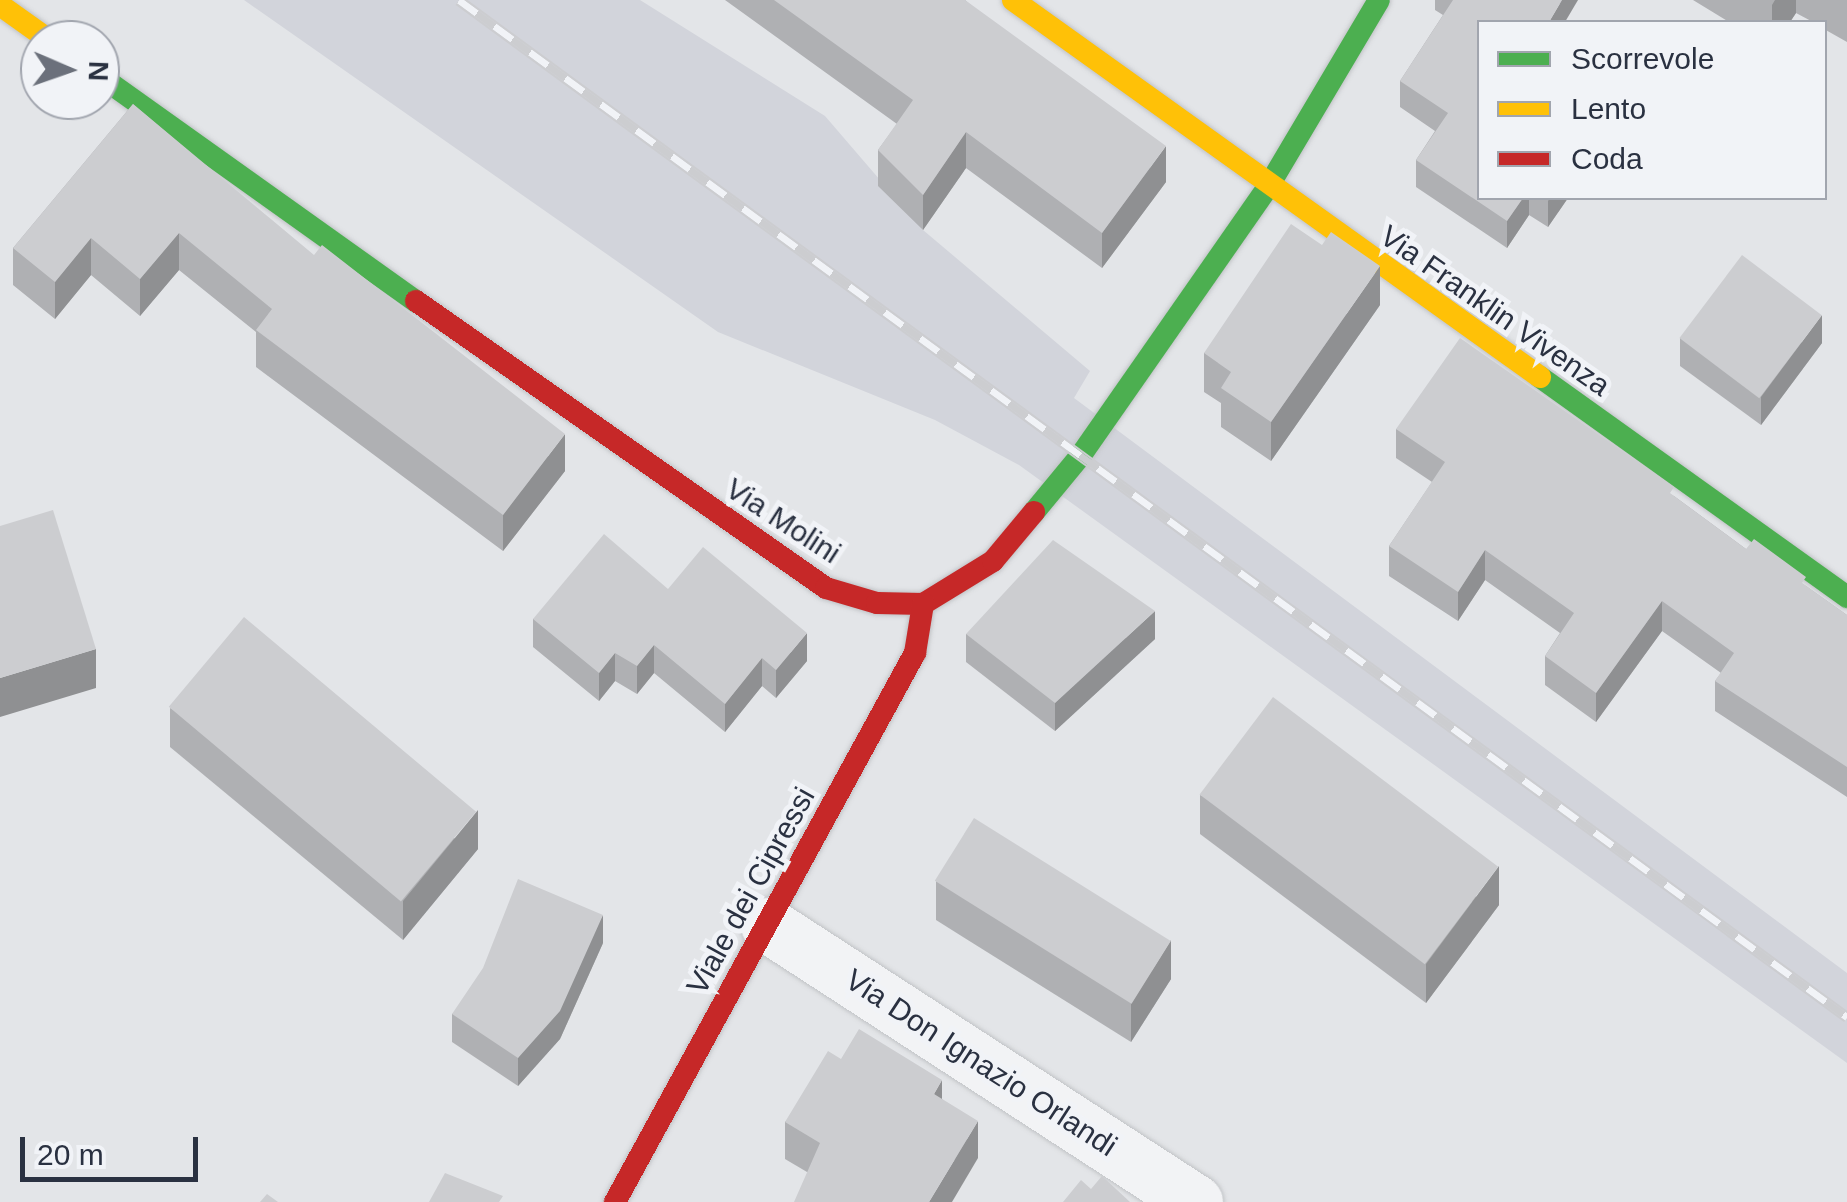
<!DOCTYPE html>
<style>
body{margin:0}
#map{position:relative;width:1847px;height:1202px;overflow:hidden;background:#e3e5e8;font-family:Arial,sans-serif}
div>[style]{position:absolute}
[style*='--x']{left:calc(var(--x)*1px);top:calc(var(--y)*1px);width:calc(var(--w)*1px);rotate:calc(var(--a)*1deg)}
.built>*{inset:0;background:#d2d4db}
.roads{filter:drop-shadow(0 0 2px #c1c3c6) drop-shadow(0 0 2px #c1c3c6)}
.street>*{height:55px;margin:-27.5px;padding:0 27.5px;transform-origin:27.5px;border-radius:27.5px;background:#f2f3f5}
.fast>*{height:22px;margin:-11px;padding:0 11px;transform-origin:11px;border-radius:11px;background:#4caf50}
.slow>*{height:22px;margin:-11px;padding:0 11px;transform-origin:11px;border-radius:11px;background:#ffc107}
.jam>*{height:22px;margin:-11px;padding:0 11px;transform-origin:11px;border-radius:11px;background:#c62828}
.rail>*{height:11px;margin-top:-5.5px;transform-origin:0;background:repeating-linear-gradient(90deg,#f1f3f7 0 22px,#cccdd0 0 44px);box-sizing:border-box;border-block:2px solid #cccdd0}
.wall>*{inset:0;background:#afb0b3}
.shaded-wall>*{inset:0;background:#8f9092}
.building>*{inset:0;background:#cccdd0;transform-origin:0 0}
span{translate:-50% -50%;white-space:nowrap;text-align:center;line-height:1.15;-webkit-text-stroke:10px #f1f3f7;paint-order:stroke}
.street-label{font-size:30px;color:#2a3141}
.legend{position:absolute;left:1477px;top:20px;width:350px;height:180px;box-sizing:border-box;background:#f1f3f7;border:2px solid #a1a5ae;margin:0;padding:12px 18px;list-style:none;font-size:30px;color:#2a3141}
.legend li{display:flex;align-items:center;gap:20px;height:50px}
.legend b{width:50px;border:2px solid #a1a5ae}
.north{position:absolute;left:20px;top:20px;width:100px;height:100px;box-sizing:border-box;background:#f1f3f7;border:2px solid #a1a5ae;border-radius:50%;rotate:92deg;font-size:28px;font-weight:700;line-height:40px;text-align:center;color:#2a3141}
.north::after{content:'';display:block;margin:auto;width:35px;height:45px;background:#6b707b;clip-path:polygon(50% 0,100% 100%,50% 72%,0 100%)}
.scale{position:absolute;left:20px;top:1137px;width:178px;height:45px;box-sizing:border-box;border:5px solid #2a3141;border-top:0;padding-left:12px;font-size:30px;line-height:35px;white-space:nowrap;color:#2a3141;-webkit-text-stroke:8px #f1f3f7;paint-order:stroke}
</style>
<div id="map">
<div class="built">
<i style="clip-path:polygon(244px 0,640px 0,825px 116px,923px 230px,1090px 371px,1074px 398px,1847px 973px,1847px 1063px,1019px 465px,935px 420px,718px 332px)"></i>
</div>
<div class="roads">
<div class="street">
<i style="--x:768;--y:925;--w:509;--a:32.97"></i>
</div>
<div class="fast">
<i style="--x:100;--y:76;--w:388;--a:35.5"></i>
<i style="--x:1540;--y:377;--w:378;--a:35.6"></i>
<i style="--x:1034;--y:512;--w:74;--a:-50.5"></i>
<i style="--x:1081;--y:455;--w:327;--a:-55.1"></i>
<i style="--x:1268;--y:187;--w:217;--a:-59.3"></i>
</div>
<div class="slow">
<i style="--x:1013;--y:0;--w:648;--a:35.58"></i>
<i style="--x:0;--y:5;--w:60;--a:35.5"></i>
</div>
<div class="jam">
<i style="--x:416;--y:301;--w:500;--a:34.99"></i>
<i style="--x:826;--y:588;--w:53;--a:16.4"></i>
<i style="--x:877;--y:603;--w:46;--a:1.2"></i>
<i style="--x:923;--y:604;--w:82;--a:-31.6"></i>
<i style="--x:993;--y:561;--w:64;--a:-50.1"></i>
<i style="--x:615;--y:1202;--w:626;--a:-61.35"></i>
<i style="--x:915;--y:653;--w:50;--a:-80.7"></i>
</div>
</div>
<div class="rail">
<i style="--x:459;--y:0;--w:1721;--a:36.23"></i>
</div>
<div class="wall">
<i style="clip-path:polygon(725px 0,965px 0,1166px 182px,1102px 268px,966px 168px,923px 230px,878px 186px,878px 150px,897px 124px)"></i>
<i style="clip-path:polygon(1435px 0,1578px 0,1480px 22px,1480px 198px,1568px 198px,1548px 227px,1529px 215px,1507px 248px,1416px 187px,1416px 160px,1435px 131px,1400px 107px,1400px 81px,1443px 15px,1435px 10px)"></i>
<i style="clip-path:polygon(1693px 0,1847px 0,1847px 42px,1824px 29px,1824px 22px,1813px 22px,1796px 13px,1790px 22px,1729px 22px)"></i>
<i style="clip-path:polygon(133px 104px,565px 471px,503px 551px,256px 367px,256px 332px,179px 270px,140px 316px,91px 275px,55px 319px,13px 285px,13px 248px)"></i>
<i style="clip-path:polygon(1380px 305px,1271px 461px,1221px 427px,1221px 403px,1204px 392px,1204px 353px)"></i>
<i style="clip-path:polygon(1680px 338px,1822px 343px,1761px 425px,1680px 366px)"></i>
<i style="clip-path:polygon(1396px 429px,1674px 496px,1746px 549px,1806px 586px,1847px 615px,1847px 797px,1715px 711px,1715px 681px,1721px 673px,1662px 631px,1596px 722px,1545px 685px,1545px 656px,1560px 633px,1485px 580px,1458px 621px,1389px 576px,1389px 546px,1432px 482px,1396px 458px)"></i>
<i style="clip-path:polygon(668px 589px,807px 661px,776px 698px,762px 686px,725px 732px,654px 673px,637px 694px,615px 681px,599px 701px,533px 647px,533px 619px)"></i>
<i style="clip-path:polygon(966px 634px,1155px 639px,1055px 731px,966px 662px)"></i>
<i style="clip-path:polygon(170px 708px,478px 849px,403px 940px,170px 747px)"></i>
<i style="clip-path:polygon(1200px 795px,1499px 905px,1426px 1003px,1200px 834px)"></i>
<i style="clip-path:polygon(936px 881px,1171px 979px,1131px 1042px,936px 920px)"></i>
<i style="clip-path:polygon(603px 943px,560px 1039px,518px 1086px,452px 1042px,452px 1014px)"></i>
<i style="clip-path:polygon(841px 1059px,942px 1099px,978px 1158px,807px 1172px,785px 1159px,785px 1122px)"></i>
</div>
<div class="shaded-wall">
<i style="clip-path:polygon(1562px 0,1578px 0,1565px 22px,1549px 22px)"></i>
<i style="clip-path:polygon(1775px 0,1796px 0,1796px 13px,1790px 22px,1772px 22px,1772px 5px)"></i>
<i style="clip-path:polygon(966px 132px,966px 168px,923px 230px,923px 195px)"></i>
<i style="clip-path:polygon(1166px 146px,1166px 182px,1102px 268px,1102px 233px)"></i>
<i style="clip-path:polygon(1523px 198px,1529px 198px,1529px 215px,1507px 248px,1507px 221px)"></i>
<i style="clip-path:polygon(1550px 198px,1568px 198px,1548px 227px,1548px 201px)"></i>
<i style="clip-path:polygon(179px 233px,179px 270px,140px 316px,140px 279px)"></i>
<i style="clip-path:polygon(91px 238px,91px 275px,55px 319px,55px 282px)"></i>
<i style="clip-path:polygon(1380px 266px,1380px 305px,1271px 461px,1271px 422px)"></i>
<i style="clip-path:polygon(1822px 315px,1822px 343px,1761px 425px,1761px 397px)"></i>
<i style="clip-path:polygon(565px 434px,565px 471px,503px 551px,503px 515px)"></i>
<i style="clip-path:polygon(1485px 550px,1485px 580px,1458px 621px,1458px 592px)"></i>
<i style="clip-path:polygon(1662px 601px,1662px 631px,1596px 722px,1596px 693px)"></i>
<i style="clip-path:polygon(1155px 611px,1155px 639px,1055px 731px,1055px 703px)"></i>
<i style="clip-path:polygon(807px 633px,807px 661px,776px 698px,776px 670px)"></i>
<i style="clip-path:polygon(654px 645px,654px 673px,637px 694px,637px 666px)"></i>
<i style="clip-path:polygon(96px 649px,96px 688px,0 717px,0 678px)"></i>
<i style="clip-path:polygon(615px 653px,615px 681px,599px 701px,599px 673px)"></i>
<i style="clip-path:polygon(762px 658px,762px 686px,725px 732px,725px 704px)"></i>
<i style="clip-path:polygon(478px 810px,478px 849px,403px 940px,403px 901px)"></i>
<i style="clip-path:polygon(1499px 866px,1499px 905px,1426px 1003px,1426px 964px)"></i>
<i style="clip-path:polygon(603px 915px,603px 943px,560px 1039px,518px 1086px,518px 1058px)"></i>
<i style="clip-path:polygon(1171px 940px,1171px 979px,1131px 1042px,1131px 1004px)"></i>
<i style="clip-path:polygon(942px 1080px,942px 1117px,934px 1094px)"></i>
<i style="clip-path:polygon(978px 1121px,978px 1158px,952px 1202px,929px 1202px)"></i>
</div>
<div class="building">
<i style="clip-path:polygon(774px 0,965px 0,1166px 146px,1102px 233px,966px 132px,923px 195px,878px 150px,913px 100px)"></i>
<i style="clip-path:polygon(1453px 0,1562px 0,1549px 22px,1480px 22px,1480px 198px,1523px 198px,1507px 221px,1416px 160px,1448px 113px,1400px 81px)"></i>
<i style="clip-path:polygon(133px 104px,314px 255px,322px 245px,565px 434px,503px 515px,256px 330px,272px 309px,179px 233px,140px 279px,91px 238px,55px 282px,13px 248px)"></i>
<i style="clip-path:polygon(1291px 224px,1322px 245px,1331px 232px,1380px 266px,1271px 422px,1221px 388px,1231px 372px,1204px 353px)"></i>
<i style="left:1742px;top:255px;width:100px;height:104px;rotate:37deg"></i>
<i style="clip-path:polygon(1460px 338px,1674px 487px,1670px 493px,1746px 549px,1754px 539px,1806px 577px,1802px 583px,1847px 615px,1847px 767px,1715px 681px,1734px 653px,1662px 601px,1596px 693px,1545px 656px,1574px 613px,1485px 550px,1458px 592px,1389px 546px,1445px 462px,1396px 429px)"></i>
<i style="clip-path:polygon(53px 510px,96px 649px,0 678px,0 526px)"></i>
<i style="clip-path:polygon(604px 534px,668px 589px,703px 547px,807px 633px,776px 670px,762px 658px,725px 704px,654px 645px,637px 666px,615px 653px,599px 673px,533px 619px)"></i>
<i style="clip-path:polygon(1053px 540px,1155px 611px,1055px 703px,966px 634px)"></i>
<i style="left:244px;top:617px;width:303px;height:117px;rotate:40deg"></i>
<i style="left:1273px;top:697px;width:282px;height:122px;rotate:37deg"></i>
<i style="left:974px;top:818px;width:232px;height:74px;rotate:32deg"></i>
<i style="clip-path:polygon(518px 879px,603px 915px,560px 1011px,518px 1058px,452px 1014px,483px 968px)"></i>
<i style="clip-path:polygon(859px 1029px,942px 1080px,934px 1094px,978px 1121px,929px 1202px,794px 1202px,820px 1143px,785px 1122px,828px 1051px,841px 1059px)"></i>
<i style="clip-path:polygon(445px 1173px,503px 1196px,499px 1202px,429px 1202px)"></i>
<i style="clip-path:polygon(1102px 1176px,1130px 1202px,1063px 1202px,1081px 1180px,1091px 1189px)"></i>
<i style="clip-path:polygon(267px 1194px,278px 1202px,260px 1202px)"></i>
</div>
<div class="street-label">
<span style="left:1495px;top:311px;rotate:35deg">Via Franklin Vivenza</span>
<span style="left:783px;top:521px;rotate:33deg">Via Molini</span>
<span style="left:751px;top:891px;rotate:-61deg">Viale dei Cipressi</span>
<span style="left:981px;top:1063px;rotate:33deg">Via Don Ignazio Orlandi</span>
</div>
<ul class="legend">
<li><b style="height:12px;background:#4caf50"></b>Scorrevole</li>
<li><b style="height:12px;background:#ffc107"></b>Lento</li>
<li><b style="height:12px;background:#c62828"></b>Coda</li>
</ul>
<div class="north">N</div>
<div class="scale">20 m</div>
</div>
